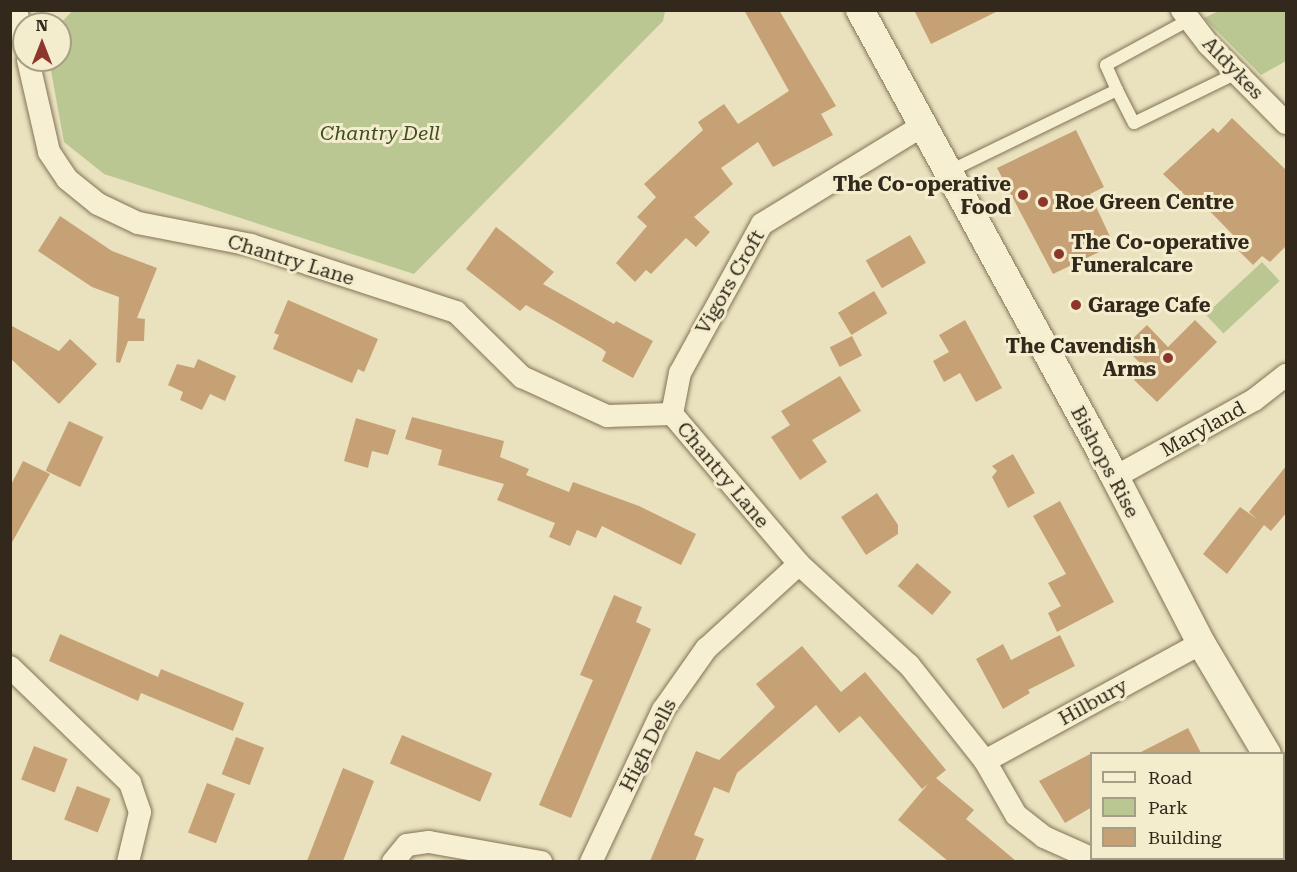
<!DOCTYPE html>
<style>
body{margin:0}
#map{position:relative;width:1297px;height:872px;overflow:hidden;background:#eae2be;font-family:"Roboto Serif",serif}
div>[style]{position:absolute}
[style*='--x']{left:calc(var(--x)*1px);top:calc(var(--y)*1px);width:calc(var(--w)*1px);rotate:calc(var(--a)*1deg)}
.green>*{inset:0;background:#bbc793;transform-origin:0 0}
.building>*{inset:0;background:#c7a176;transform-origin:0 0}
.roads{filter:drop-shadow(0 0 2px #827358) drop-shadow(0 0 2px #827358)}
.service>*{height:12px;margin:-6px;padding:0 6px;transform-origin:6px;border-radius:6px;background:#f6efd1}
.minor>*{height:22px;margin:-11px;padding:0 11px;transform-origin:11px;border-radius:11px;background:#f6efd1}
.tertiary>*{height:28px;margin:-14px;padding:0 14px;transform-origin:14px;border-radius:14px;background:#f6efd1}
.dots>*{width:16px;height:16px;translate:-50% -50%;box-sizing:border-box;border:3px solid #f3eccd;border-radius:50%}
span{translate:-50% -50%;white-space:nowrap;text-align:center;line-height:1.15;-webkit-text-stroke:6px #f3eccd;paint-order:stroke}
.street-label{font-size:20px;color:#32291c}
.park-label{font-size:20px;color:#3e4d24;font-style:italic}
.poi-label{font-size:20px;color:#32291c;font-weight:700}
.right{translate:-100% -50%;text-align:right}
.left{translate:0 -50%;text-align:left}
.frame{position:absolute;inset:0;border:12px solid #32291c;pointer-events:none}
.legend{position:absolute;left:1090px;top:752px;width:195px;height:108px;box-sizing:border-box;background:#f3eccd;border:2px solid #a69e86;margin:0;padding:8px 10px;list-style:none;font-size:18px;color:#32291c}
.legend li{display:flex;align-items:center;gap:12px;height:30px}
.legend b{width:30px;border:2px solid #a69e86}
.north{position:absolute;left:12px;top:12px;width:60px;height:60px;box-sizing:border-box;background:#f3eccd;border:2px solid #a69e86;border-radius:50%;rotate:0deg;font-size:16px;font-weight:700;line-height:24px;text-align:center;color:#32291c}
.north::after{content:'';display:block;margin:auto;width:21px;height:27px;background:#8d362c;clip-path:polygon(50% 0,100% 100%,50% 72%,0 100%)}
</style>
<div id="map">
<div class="green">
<i style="clip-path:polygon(73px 10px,665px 10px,665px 11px,663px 21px,414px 274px,104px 174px,64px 142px,49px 60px,60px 60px,60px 24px)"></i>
<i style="clip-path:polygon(1219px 11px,1286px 11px,1286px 61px,1261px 75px,1204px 18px)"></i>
<i style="left:1262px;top:262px;width:26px;height:77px;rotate:47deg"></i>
<i style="clip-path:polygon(1284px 836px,1286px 861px,1180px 859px,1284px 858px)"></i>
</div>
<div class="building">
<i style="clip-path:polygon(744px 10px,779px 10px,836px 106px,821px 114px,833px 135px,773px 167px,758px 142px,721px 168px,733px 184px,694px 217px,710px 232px,696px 247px,686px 238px,651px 274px,646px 270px,635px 282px,616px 263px,647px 226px,637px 217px,656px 197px,644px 184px,703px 130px,698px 122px,724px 104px,738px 124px,789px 91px)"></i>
<i style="clip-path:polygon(914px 10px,1000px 10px,931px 44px)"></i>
<i style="clip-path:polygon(1232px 118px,1287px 171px,1287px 245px,1270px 262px,1262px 256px,1253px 265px,1229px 241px,1234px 236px,1193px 194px,1189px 199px,1163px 174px,1213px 128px,1218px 133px)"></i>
<i style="clip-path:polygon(1076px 130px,1104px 187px,1090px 194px,1114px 245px,1053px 274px,997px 168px)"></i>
<i style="clip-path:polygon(60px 216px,112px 251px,157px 268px,137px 318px,145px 319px,144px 341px,128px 341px,120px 363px,116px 362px,119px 297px,92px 287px,38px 251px)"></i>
<i style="clip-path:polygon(496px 227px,554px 272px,543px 284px,614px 324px,616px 321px,653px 341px,633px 378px,602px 361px,606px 352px,601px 348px,526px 305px,520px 311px,466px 269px)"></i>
<i style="left:910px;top:235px;width:32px;height:51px;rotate:60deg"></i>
<i style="left:874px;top:291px;width:26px;height:42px;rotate:59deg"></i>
<i style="clip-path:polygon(288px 300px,378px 339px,364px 372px,358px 369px,352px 383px,273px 349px,279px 335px,274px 333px)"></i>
<i style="clip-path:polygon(965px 320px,1002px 388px,976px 402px,960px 373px,944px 382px,933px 361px,949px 352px,939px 335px)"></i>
<i style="clip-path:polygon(1195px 320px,1217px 342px,1157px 402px,1134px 380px,1145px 368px,1124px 347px,1147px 325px,1168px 347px)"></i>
<i style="clip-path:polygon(10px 325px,59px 351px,70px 339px,97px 364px,59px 404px,10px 358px)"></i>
<i style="left:852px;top:336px;width:22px;height:25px;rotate:63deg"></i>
<i style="clip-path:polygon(198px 359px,236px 376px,225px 401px,210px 394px,202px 410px,180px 400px,183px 392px,168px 385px,177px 364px,194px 368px)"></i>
<i style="clip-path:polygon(840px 376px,861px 411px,812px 440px,827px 462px,800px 480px,771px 437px,790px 425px,781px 411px)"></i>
<i style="clip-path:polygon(412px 417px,504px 441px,500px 457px,529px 469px,526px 475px,569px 492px,573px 482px,639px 506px,696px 534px,681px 565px,602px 526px,596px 538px,577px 530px,570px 546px,549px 537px,555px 523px,497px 500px,504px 484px,438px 465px,442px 450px,405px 439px)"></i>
<i style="clip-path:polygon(356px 418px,396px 430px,388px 455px,372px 451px,368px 468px,344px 461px)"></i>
<i style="left:69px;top:421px;width:38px;height:55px;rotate:25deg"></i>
<i style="clip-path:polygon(1013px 454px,1035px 493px,1008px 508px,992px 477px,997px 471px,992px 466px)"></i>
<i style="clip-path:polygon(23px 461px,50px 474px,10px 546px,10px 487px)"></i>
<i style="clip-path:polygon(1287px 465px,1287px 512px,1271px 531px,1264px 525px,1227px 574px,1203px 554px,1240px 507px,1257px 519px,1249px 512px)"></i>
<i style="clip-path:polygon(877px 493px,898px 525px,898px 534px,866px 555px,841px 517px)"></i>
<i style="clip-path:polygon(1060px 501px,1114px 602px,1057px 632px,1048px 613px,1061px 606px,1048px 583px,1066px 574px,1033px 516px)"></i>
<i style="left:917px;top:563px;width:45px;height:30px;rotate:40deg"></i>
<i style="clip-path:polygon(614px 595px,642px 607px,636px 622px,651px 629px,571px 818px,539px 805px,593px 680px,580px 675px)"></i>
<i style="clip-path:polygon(60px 634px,158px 677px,161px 669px,244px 703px,233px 731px,141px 693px,138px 701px,49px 661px)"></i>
<i style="clip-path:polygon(1060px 635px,1075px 666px,1028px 690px,1030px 693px,1003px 709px,976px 659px,1003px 644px,1011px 660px)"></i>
<i style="clip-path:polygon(802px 646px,841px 692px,865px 672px,946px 770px,936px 778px,974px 810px,966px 819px,1016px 861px,948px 861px,898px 820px,928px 784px,922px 789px,860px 716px,839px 733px,816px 705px,737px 773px,729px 793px,714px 787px,694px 835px,704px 839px,695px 861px,650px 861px,696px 751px,719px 760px,775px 707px,756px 684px)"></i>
<i style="clip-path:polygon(1188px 728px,1201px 753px,1139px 753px)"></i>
<i style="left:402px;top:735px;width:98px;height:31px;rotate:23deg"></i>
<i style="left:236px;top:737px;width:30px;height:40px;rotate:21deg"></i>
<i style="left:34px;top:746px;width:36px;height:36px;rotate:21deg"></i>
<i style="clip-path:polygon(1092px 753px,1092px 807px,1065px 823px,1039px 781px)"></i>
<i style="clip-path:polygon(343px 768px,374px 781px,350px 843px,343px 861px,307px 861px)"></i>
<i style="left:207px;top:783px;width:30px;height:53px;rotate:21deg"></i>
<i style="left:77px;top:786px;width:36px;height:36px;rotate:21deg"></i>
</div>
<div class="roads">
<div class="service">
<i style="--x:1117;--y:90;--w:37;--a:63"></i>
<i style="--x:1134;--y:123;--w:114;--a:-25.9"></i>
<i style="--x:948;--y:172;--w:188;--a:-25.9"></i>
<i style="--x:1117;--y:90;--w:27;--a:-114"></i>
<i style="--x:1106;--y:65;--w:94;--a:-28.5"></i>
</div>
<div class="minor">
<i style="--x:16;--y:10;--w:34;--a:76"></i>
<i style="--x:1182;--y:10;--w:43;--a:52.6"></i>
<i style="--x:1208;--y:44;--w:111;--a:45.4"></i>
<i style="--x:28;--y:60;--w:94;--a:77.1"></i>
<i style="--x:49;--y:152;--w:32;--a:56"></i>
<i style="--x:67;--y:179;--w:40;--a:39"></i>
<i style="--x:98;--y:204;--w:44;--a:25.4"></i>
<i style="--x:138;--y:223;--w:115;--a:11"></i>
<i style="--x:251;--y:245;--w:216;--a:18.1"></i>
<i style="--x:456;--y:312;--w:93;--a:44.6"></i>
<i style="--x:522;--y:377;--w:94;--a:24.6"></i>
<i style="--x:607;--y:416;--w:65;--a:-1.8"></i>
<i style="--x:672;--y:414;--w:197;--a:49.7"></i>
<i style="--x:799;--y:564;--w:149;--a:42.6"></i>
<i style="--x:909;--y:665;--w:122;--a:51.6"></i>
<i style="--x:985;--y:761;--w:62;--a:60.1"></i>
<i style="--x:1016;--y:815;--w:36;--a:38"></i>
<i style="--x:1044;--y:837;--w:61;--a:24.1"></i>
<i style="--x:672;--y:414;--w:42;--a:-79"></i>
<i style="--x:680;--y:373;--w:170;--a:-61.2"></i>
<i style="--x:762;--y:224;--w:188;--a:-31.5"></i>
<i style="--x:1115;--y:477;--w:159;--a:-29"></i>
<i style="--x:1254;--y:400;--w:41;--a:-38"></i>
<i style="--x:10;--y:667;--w:167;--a:44"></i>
<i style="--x:130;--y:783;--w:31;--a:71"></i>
<i style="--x:140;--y:812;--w:51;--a:103.5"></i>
<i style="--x:985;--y:761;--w:246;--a:-28.6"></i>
<i style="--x:393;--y:862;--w:22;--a:-51"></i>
<i style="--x:407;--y:845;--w:22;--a:-8"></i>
<i style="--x:429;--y:842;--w:114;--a:10.1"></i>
<i style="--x:591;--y:862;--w:168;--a:-64.7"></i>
<i style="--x:663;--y:710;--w:75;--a:-54.8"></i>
<i style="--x:706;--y:649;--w:126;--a:-42.4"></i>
</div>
<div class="tertiary">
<i style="--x:860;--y:10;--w:532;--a:61.36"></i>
<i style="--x:1115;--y:477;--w:187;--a:62.6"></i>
<i style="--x:1201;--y:643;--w:129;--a:59.3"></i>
<i style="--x:1284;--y:780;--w:5;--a:68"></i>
</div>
</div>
<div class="dots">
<i style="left:1023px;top:195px;background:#8d362c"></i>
<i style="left:1043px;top:202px;background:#8d362c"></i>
<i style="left:1059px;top:254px;background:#8d362c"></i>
<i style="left:1076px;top:305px;background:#8d362c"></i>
<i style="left:1168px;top:358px;background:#8d362c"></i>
</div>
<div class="street-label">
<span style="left:1233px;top:68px;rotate:46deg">Aldykes</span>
<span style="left:291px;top:260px;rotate:17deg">Chantry Lane</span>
<span style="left:730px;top:282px;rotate:-60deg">Vigors Croft</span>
<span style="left:1203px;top:429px;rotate:-29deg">Maryland</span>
<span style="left:1105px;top:462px;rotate:62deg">Bishops Rise</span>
<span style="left:723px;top:475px;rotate:50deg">Chantry Lane</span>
<span style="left:1093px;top:702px;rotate:-29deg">Hilbury</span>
<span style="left:648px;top:745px;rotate:-63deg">High Dells</span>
</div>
<div class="park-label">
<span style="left:380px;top:133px">Chantry Dell</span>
</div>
<div class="poi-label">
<span class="right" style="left:1011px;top:196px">The Co-operative<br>Food</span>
<span class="left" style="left:1055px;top:202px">Roe Green Centre</span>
<span class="left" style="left:1071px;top:254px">The Co-operative<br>Funeralcare</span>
<span class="left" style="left:1088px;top:305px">Garage Cafe</span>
<span class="right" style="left:1156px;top:358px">The Cavendish<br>Arms</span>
</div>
<div class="frame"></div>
<ul class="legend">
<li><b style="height:8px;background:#f6efd1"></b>Road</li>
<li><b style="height:16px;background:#bbc793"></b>Park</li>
<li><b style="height:16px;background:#c7a176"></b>Building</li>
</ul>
<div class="north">N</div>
</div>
